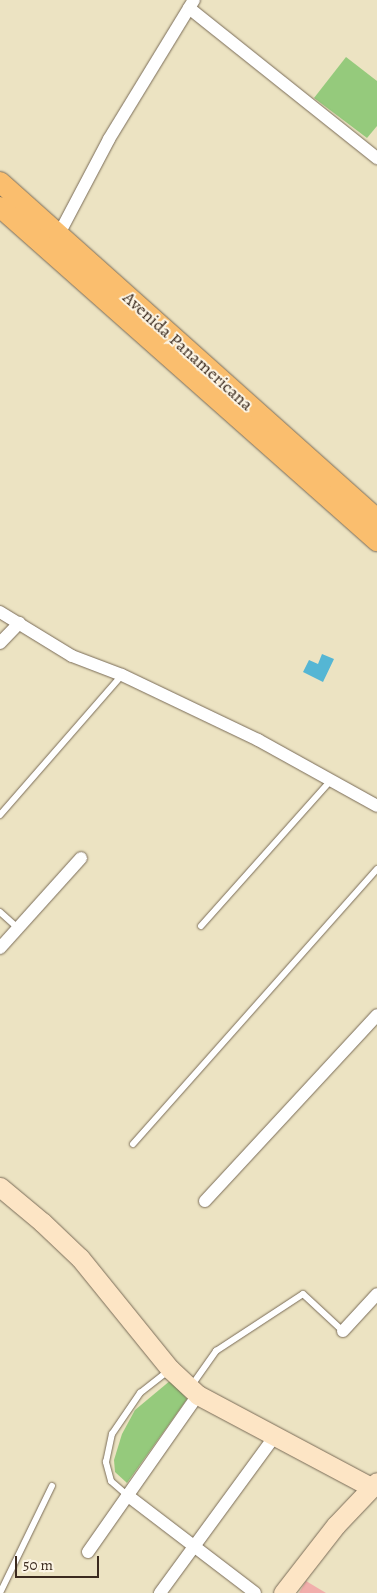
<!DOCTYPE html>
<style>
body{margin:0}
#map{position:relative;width:377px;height:1593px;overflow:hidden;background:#ece3c2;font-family:Alegreya,serif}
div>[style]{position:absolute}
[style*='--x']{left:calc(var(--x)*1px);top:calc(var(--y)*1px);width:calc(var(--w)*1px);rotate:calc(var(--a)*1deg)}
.green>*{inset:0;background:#95ca7c}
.water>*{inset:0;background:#55b6d4}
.building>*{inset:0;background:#f1aeab}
.roads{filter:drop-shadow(0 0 1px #796b57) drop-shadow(0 0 1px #796b57)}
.service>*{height:6px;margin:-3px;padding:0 3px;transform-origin:3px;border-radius:3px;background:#fff}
.minor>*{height:12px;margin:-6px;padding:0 6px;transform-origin:6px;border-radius:6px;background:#fff}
.secondary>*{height:19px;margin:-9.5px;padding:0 9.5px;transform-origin:9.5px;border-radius:9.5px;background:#fde5c5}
.primary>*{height:20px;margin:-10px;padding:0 10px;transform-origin:10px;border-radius:10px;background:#fabe6e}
span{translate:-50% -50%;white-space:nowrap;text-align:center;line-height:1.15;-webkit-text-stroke:4px #fcf5e5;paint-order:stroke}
.street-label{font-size:18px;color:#3b2a1e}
.scale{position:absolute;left:15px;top:1556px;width:84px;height:22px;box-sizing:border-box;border:2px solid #3b2a1e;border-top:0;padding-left:6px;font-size:15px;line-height:18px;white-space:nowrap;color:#3b2a1e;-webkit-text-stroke:4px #fcf5e5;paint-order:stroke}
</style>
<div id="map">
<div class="green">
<i style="clip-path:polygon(346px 57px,377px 81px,377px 126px,367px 138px,314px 98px)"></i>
<i style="clip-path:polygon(171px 1380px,187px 1399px,127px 1483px,115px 1472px,114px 1460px,122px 1434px,135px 1410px)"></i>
</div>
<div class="water">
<i style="clip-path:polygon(322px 654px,334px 659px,323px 682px,303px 672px,309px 660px,318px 664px)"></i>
</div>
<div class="building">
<i style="clip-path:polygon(306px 1581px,326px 1593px,299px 1593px)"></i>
</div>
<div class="roads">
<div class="service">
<i style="--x:0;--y:815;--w:186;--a:-48.9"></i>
<i style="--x:0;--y:912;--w:24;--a:42"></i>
<i style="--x:201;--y:926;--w:194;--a:-48.3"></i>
<i style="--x:133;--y:1144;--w:368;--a:-48.4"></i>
<i style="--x:192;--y:1385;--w:42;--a:-54.8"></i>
<i style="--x:216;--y:1351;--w:104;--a:-33.2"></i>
<i style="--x:303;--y:1294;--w:54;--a:42.8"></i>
<i style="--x:127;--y:1495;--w:21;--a:-139"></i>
<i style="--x:111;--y:1481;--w:20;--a:-105"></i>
<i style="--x:106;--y:1462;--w:29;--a:-78"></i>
<i style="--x:112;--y:1434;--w:50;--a:-55.7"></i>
<i style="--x:140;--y:1393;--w:37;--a:-38"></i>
<i style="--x:0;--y:1593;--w:119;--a:-64.1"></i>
</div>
<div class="minor">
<i style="--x:189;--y:8;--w:241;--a:38.6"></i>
<i style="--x:59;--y:234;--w:107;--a:-62.2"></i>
<i style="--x:109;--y:139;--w:163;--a:-58.6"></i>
<i style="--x:0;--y:612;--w:84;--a:31.4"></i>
<i style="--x:72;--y:656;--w:53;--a:20.8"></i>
<i style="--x:122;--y:675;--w:151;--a:25.5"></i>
<i style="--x:258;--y:740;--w:136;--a:29"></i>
<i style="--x:0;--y:643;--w:28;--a:-46"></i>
<i style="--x:0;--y:948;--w:121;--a:-48"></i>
<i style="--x:205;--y:1201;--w:253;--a:-47.2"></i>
<i style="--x:343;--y:1331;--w:50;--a:-47.4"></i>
<i style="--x:127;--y:1495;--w:161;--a:37.4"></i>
<i style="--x:88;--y:1552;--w:192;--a:-55"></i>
<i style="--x:160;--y:1593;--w:193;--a:-53.8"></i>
</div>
<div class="secondary">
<i style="--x:0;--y:1187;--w:55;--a:39.8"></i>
<i style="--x:42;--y:1222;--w:52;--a:43.5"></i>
<i style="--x:80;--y:1258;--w:143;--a:51"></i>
<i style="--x:170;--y:1369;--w:38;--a:43"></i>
<i style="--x:198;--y:1395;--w:196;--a:28"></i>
<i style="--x:283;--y:1593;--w:86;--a:-52.1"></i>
<i style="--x:336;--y:1525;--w:59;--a:-46.4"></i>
</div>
<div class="primary">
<i style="--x:0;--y:182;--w:506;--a:41.79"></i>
<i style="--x:0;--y:207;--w:504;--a:41.54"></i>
</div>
</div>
<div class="street-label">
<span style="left:188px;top:351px;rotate:42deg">Avenida Panamericana</span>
</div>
<div class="scale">50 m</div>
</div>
